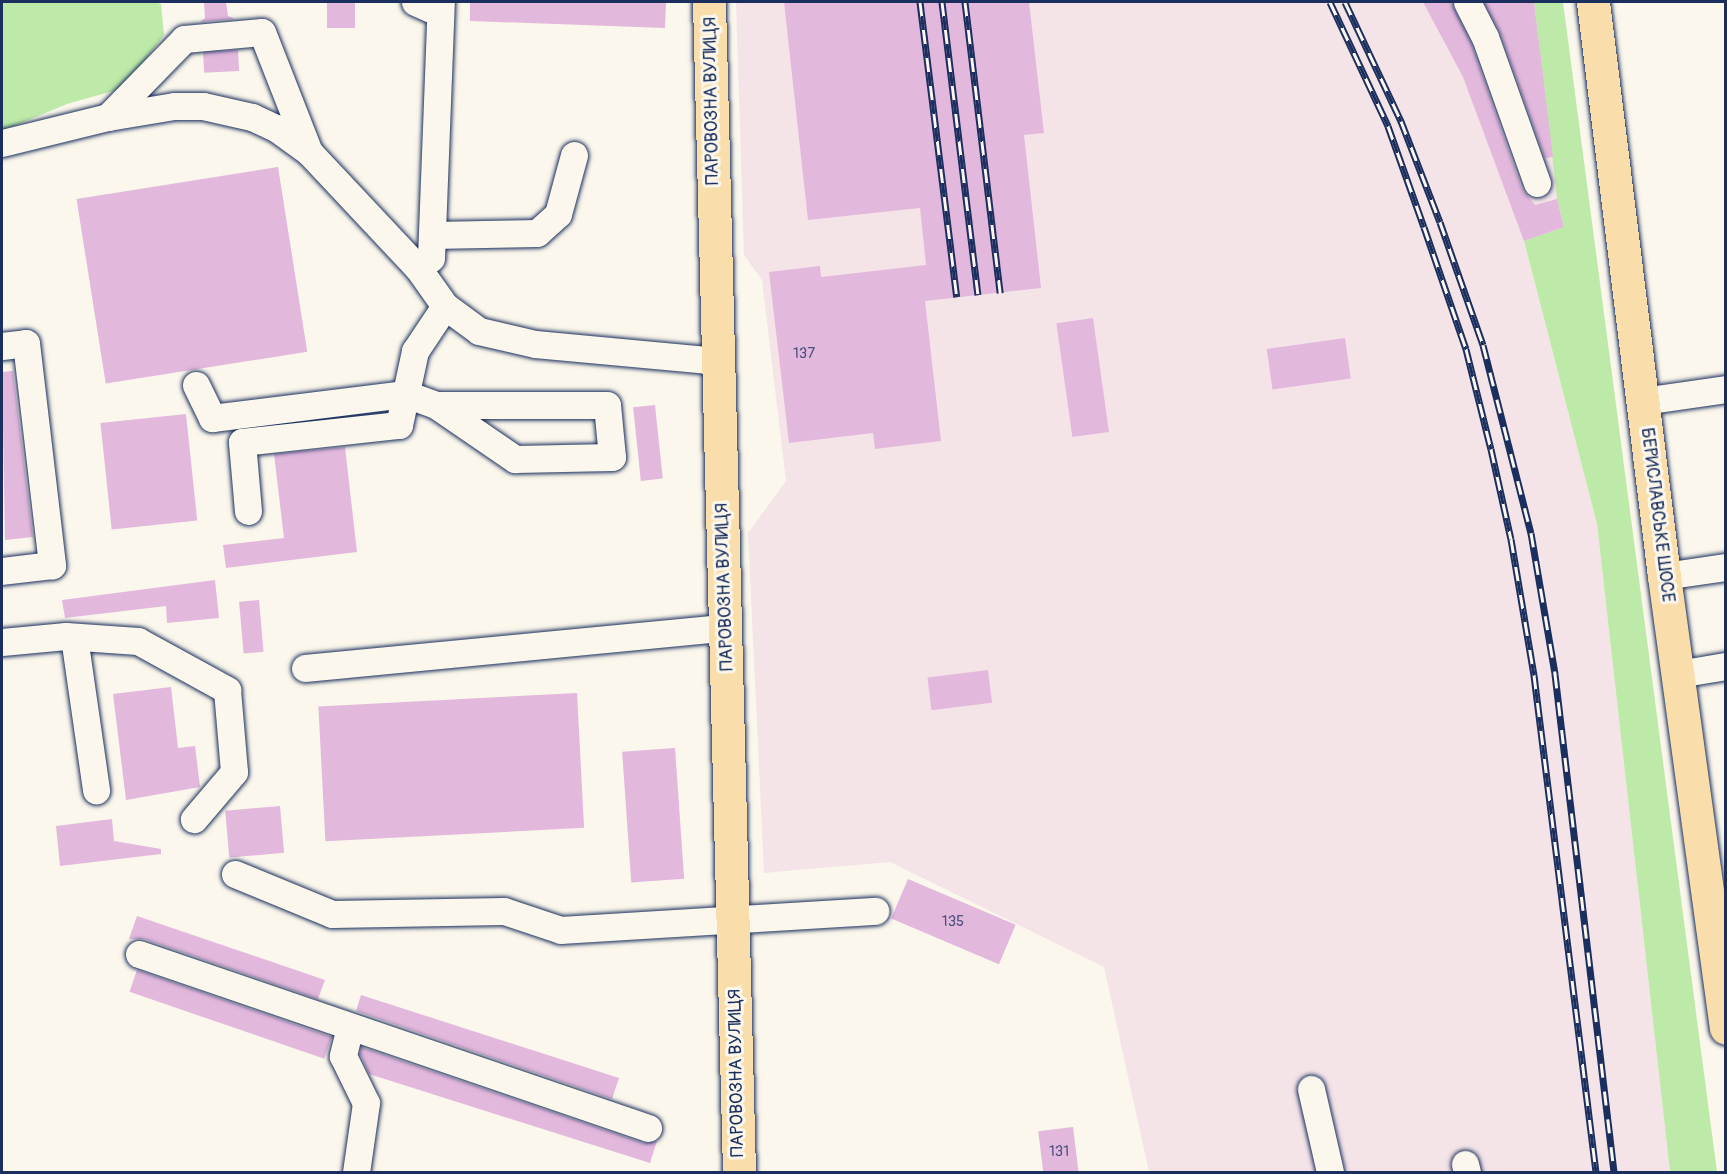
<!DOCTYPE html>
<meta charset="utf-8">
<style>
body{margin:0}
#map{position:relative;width:1727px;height:1174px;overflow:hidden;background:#fbf7ec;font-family:Pangolin,sans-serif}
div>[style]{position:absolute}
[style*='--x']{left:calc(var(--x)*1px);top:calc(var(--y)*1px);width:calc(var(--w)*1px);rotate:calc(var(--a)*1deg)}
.built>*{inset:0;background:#f4e4e8}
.green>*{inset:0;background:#bdeaa8}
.building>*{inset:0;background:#e3b8dd;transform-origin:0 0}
.roads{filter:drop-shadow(0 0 2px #1b2f5e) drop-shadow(0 0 2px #1b2f5e)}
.minor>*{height:27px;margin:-13.5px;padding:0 13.5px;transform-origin:13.5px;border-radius:13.5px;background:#fbf7ec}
.major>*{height:33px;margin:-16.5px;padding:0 16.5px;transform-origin:16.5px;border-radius:16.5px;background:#f9deab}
.rail>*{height:7px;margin-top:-3.5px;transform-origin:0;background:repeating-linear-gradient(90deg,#fbf7ec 0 14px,#1b2f5e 0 28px);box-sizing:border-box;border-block:2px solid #1b2f5e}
span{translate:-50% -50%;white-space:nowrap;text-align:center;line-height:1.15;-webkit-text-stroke:6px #fbf7ec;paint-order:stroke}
.number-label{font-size:15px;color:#4d517e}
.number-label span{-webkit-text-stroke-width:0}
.street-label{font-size:18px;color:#1b2f5e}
.frame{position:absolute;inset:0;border:3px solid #1b2f5e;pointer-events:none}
</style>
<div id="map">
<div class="built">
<i style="clip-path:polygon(736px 2px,1534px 2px,1557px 199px,1564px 227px,1524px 242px,1597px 524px,1670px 1172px,1149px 1172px,1104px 967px,890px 862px,764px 873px,748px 533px,786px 481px,762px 280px,744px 255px)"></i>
</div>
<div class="green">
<i style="clip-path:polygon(2px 2px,155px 2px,161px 4px,164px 35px,124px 88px,67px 104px,2px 131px)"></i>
<i style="clip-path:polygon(1534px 2px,1563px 2px,1717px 1172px,1670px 1172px,1597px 524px,1524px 241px,1564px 227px,1557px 199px)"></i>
</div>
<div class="building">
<i style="clip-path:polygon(204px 2px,226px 2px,228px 16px,235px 19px,200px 22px,205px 18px)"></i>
<i style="left:327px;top:2px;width:28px;height:26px"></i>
<i style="clip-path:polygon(470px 2px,666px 2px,665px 28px,470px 21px)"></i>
<i style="clip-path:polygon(784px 2px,1029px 2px,1044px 133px,1024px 135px,1041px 288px,925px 301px,941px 441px,875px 449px,873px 433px,789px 443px,769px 272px,820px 266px,821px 277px,926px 265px,920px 208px,808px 220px)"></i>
<i style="clip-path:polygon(1423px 2px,1451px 2px,1471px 43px,1522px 189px,1535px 205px,1557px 199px,1564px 227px,1524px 241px,1463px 77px)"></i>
<i style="clip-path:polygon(1484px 2px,1534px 2px,1553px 157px,1545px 158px,1500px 32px)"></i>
<i style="left:238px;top:50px;width:21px;height:35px;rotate:87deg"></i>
<i style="left:278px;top:167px;width:187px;height:204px;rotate:81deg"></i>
<i style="left:1093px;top:318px;width:115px;height:37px;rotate:82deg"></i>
<i style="left:1345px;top:338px;width:41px;height:79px;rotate:82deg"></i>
<i style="clip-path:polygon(13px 371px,33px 537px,5px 540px,2px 372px)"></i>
<i style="left:655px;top:405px;width:74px;height:22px;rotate:84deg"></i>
<i style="left:186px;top:414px;width:107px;height:86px;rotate:84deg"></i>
<i style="clip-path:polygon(345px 447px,357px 552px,226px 568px,223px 545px,284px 538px,274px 454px)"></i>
<i style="clip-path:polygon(215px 580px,219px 618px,167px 623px,166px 606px,65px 618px,62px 600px)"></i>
<i style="left:259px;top:600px;width:52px;height:20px;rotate:85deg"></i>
<i style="left:988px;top:670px;width:33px;height:61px;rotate:83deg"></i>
<i style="clip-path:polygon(171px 687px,178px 748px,195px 746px,200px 787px,126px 800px,113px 694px)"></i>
<i style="left:577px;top:693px;width:135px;height:259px;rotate:87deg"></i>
<i style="left:675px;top:748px;width:131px;height:53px;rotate:86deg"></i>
<i style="left:280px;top:806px;width:47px;height:55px;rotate:85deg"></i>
<i style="clip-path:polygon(112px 819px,114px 841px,161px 849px,161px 854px,60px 866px,56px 826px)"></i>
<i style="left:908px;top:879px;width:117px;height:43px;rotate:23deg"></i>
<i style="clip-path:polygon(137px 916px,325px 980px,318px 999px,144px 939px,129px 939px)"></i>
<i style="left:137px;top:970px;width:206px;height:23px;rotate:19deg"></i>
<i style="clip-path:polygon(361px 995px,619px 1078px,612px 1099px,356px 1011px)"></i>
<i style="clip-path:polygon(361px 1047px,643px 1143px,657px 1141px,650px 1163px,369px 1074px,360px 1054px)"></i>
<i style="left:1073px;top:1127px;width:46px;height:35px;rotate:83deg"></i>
</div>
<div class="roads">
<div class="minor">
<i style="--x:415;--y:2;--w:27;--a:24"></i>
<i style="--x:1467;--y:2;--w:39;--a:63"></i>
<i style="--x:1485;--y:37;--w:155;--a:70.4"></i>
<i style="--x:108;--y:117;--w:109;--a:-45.7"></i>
<i style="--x:184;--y:39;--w:78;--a:-5.1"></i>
<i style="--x:262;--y:32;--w:129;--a:68.6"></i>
<i style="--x:2;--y:143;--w:109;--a:-13.8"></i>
<i style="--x:108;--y:117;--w:67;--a:-9.5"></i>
<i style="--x:174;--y:106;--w:29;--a:0"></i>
<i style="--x:203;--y:106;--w:50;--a:12.7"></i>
<i style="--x:252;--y:117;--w:26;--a:25"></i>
<i style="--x:276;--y:128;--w:41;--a:36"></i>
<i style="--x:309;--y:152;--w:159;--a:46.8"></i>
<i style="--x:418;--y:268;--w:47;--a:54.6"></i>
<i style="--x:445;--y:306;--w:42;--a:36.3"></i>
<i style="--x:479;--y:331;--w:57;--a:13.1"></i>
<i style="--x:535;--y:344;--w:183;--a:5.3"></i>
<i style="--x:432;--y:235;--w:105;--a:-1.1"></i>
<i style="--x:537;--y:233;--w:28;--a:-42"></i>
<i style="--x:558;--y:214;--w:61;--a:-74.8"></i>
<i style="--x:418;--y:268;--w:16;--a:-38"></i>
<i style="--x:431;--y:258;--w:256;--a:-87.8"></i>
<i style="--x:2;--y:346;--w:24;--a:-7"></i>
<i style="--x:26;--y:343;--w:224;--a:83.3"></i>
<i style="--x:52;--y:565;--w:50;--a:173.2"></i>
<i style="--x:196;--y:385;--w:37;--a:64"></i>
<i style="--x:212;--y:418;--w:195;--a:-7.1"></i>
<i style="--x:406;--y:394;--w:32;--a:20"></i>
<i style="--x:436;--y:405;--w:96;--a:34.4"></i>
<i style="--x:515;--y:459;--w:97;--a:-1.2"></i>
<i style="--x:612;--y:457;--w:52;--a:-95.5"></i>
<i style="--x:607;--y:405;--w:171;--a:180"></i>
<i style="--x:1643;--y:401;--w:84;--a:-8.2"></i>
<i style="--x:248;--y:511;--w:69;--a:-95"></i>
<i style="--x:242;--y:442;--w:158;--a:-6.2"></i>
<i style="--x:399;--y:425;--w:76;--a:-77.8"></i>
<i style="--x:415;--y:351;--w:54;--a:-56.3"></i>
<i style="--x:1664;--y:576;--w:63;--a:-8.3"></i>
<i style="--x:74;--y:637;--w:155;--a:81.8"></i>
<i style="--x:2;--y:642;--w:64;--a:-5.4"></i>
<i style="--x:66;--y:636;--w:72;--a:4"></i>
<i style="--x:138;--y:641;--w:102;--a:28.8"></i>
<i style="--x:227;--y:690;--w:82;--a:85.1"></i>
<i style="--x:234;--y:772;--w:62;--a:130.4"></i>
<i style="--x:305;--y:668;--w:424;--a:-5.5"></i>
<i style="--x:1678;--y:674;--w:49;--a:-9.5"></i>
<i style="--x:235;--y:874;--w:105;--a:22.4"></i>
<i style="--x:332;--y:914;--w:172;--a:-1"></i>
<i style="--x:504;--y:911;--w:60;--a:18.4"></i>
<i style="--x:561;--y:930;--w:315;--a:-3.5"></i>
<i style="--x:139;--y:954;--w:538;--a:18.87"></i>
<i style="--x:350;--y:1027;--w:30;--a:104"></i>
<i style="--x:343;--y:1056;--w:52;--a:63.9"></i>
<i style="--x:366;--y:1103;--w:70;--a:98.2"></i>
<i style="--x:1311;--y:1089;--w:85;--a:77.1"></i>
<i style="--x:1465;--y:1164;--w:8;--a:76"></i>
</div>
<div class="major">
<i style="--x:709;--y:2;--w:1170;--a:88.53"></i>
<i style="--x:1593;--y:2;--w:578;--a:82.95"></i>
<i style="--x:1664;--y:576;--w:456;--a:82.2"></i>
</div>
</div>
<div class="rail">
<i style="--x:920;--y:2;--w:297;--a:82.9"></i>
<i style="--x:942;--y:2;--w:295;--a:83"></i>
<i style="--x:965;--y:2;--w:293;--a:83.1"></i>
<i style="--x:1330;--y:2;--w:137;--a:64.9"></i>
<i style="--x:1388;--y:126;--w:107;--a:70.4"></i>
<i style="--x:1424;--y:227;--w:129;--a:71"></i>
<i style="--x:1466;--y:349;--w:103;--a:76"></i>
<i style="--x:1491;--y:449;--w:92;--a:77.5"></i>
<i style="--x:1511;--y:539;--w:138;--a:80.4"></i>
<i style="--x:1534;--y:675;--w:501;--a:82.89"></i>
<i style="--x:1345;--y:2;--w:132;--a:64.8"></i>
<i style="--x:1401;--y:121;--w:108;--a:68.9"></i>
<i style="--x:1440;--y:222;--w:130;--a:70.7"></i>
<i style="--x:1483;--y:345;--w:194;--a:75.7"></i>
<i style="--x:1531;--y:533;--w:143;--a:80.3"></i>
<i style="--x:1555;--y:674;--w:501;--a:83.24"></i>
</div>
<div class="number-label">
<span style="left:804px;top:354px">137</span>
<span style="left:953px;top:922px">135</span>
<span style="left:1059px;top:1152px">131</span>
</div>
<div class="street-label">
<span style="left:712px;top:101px;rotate:-91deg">ПАРОВОЗНА ВУЛИЦЯ</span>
<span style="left:1657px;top:515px;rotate:83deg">БЕРИСЛАВСЬКЕ ШОСЕ</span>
<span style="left:725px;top:587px;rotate:-92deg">ПАРОВОЗНА ВУЛИЦЯ</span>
<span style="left:737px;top:1073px;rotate:-91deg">ПАРОВОЗНА ВУЛИЦЯ</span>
</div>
<div class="frame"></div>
</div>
